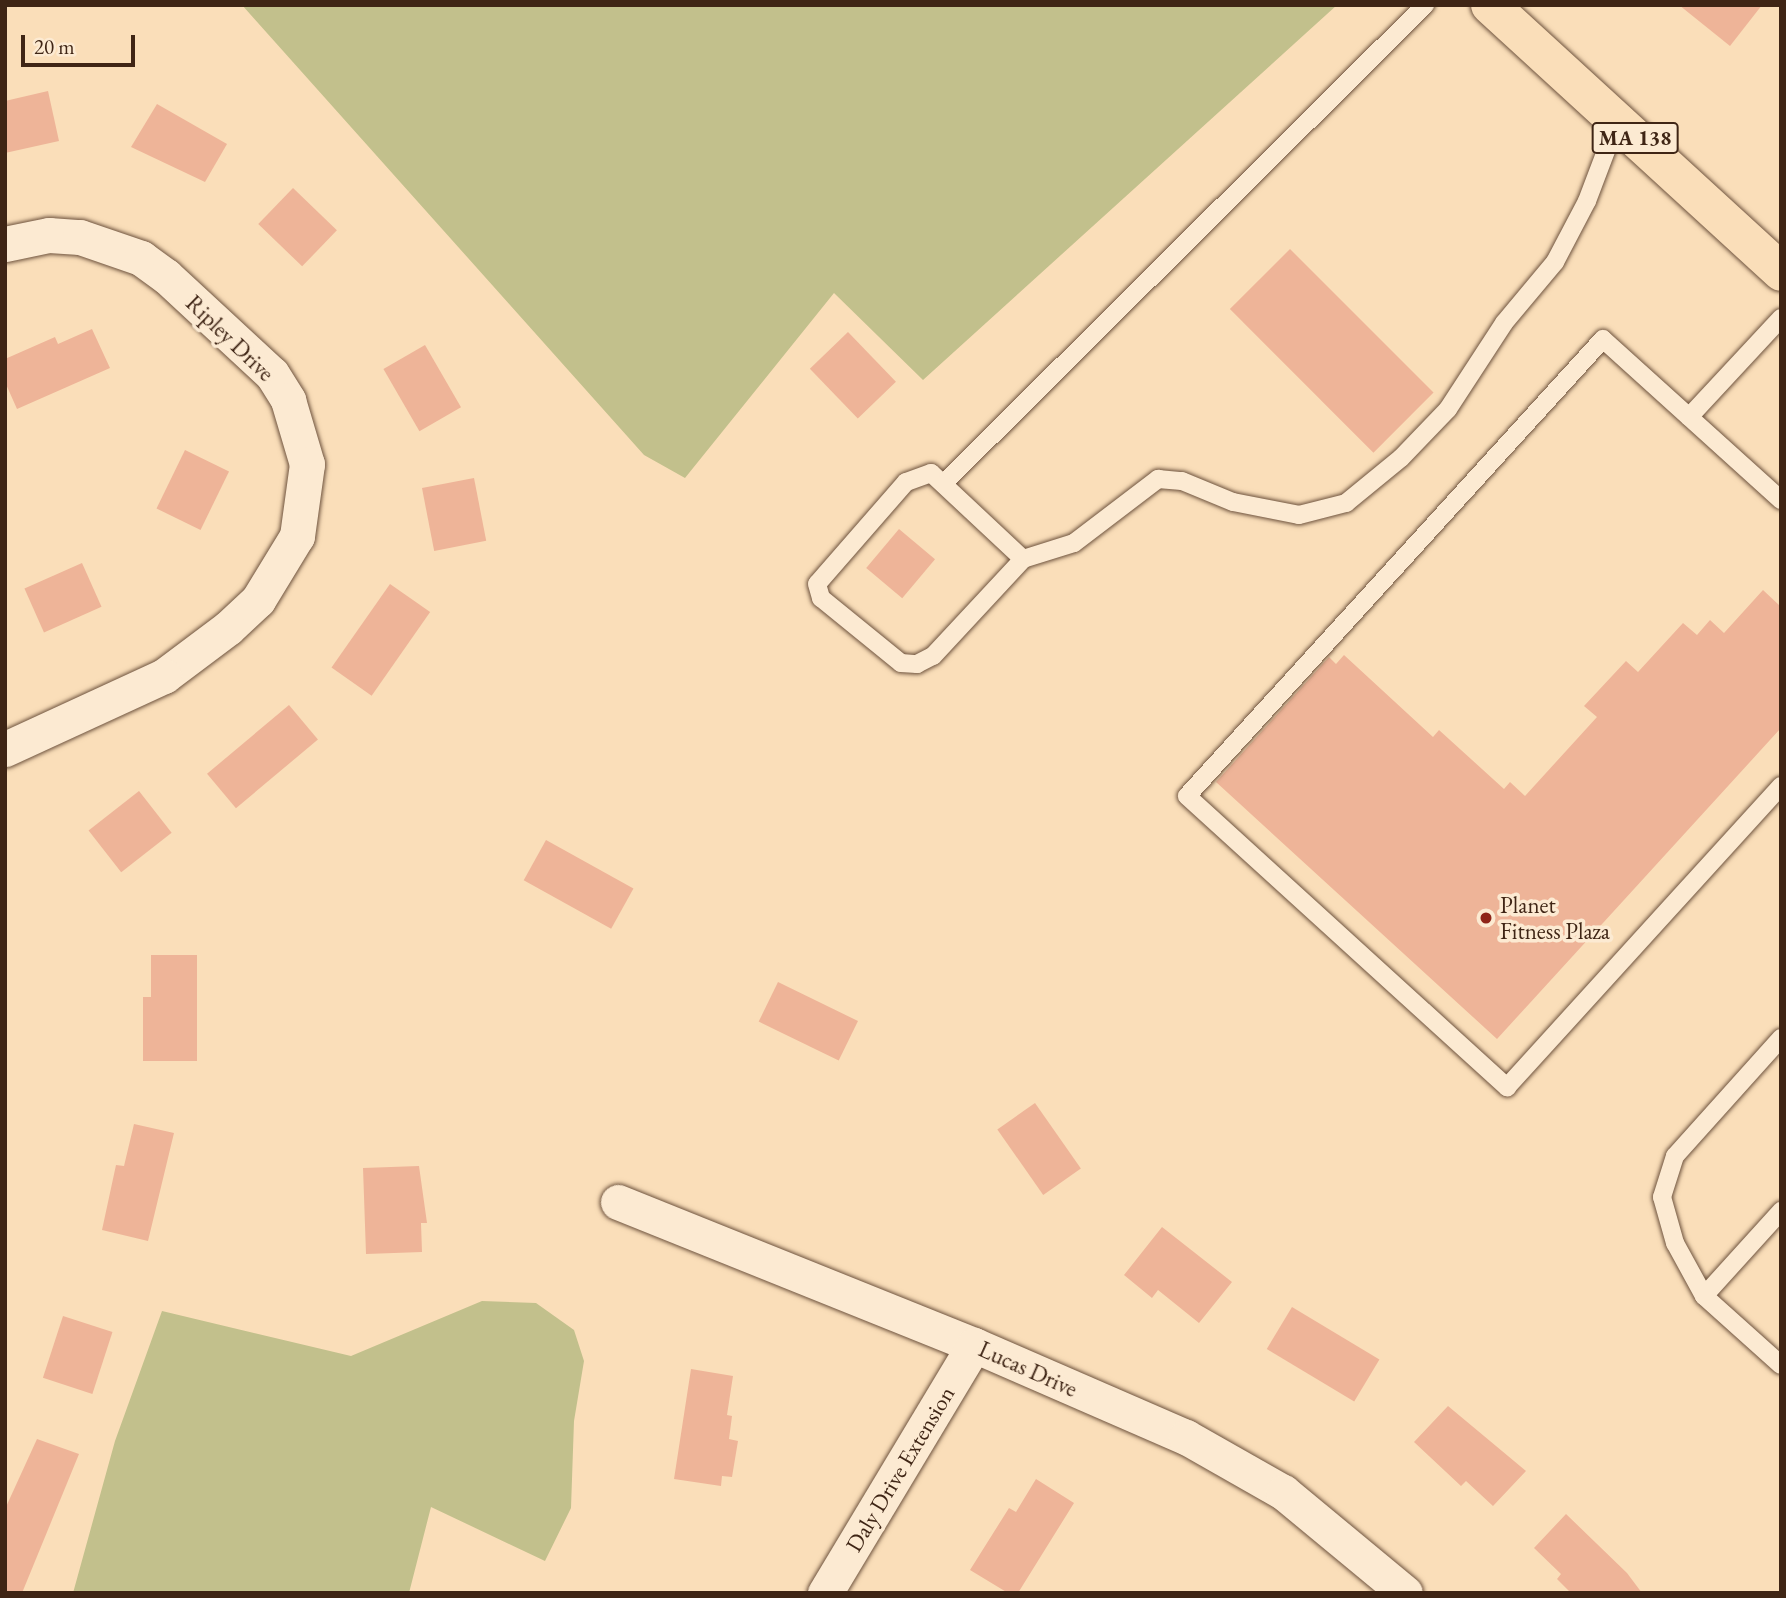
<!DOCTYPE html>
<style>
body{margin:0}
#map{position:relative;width:1786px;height:1598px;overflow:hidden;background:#fadeb9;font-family:"EB Garamond",serif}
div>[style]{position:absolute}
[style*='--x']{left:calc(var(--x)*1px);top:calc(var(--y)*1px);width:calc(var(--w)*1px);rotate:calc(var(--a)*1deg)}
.green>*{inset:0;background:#c2c08c}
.building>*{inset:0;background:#eeb498;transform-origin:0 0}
.roads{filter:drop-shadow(0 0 2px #6e533e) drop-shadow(0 0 2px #6e533e)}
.lane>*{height:18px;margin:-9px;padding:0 9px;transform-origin:9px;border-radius:9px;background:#fcead2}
.street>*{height:35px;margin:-17.5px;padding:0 17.5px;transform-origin:17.5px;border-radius:17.5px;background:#fcead2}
.primary>*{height:38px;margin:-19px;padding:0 19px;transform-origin:19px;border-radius:19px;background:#fadeb9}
.dots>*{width:19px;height:19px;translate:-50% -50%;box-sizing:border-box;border:4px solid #fcead2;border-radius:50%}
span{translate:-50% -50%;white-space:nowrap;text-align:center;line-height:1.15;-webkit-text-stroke:7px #fcead2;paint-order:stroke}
.shield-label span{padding:2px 5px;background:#fcead2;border:2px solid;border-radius:5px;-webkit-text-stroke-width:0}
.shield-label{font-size:21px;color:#3f2515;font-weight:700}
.street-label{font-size:23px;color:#3f2515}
.poi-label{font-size:23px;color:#3f2515}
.left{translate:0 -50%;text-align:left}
.frame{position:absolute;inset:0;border:7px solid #3f2515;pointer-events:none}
.scale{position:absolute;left:21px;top:35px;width:114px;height:32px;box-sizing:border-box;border:4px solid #3f2515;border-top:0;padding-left:9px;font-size:21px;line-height:24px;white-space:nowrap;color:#3f2515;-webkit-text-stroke:5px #fcead2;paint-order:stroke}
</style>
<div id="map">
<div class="green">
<i style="clip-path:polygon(242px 5px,1337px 5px,923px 380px,834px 293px,685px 478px,644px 455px)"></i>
<i style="clip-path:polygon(482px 1301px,536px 1303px,574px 1330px,584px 1361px,574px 1421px,571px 1508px,545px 1561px,431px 1507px,409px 1593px,73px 1593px,115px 1441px,162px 1311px,351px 1356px)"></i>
</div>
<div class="building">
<i style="clip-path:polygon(1679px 5px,1762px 5px,1730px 46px)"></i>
<i style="clip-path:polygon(48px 91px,59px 141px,5px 153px,5px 101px)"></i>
<i style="clip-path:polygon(157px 104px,227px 144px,205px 182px,131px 147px)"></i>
<i style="left:293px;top:188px;width:61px;height:50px;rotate:44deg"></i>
<i style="left:1290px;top:249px;width:203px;height:85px;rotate:45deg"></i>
<i style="clip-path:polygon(92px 329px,110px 368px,17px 409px,5px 382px,5px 359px,55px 337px,58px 344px)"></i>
<i style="left:848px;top:332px;width:69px;height:53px;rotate:46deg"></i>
<i style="left:425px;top:345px;width:72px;height:48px;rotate:60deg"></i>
<i style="left:185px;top:450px;width:49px;height:65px;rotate:26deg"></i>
<i style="left:474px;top:478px;width:64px;height:53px;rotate:79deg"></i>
<i style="left:899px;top:529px;width:47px;height:51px;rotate:40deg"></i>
<i style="left:82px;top:563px;width:48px;height:63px;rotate:66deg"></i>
<i style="left:390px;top:584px;width:49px;height:102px;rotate:35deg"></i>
<i style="clip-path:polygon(1763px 590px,1781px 607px,1781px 728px,1497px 1039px,1216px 782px,1329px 657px,1336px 664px,1344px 655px,1433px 737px,1439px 730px,1504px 789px,1510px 782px,1525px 796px,1597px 717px,1584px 706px,1626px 661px,1638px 672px,1683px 623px,1697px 635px,1710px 620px,1724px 633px)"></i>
<i style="left:289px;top:705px;width:45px;height:107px;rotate:50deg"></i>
<i style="left:139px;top:791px;width:53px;height:64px;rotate:52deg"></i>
<i style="left:546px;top:840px;width:100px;height:46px;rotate:29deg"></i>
<i style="clip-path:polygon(151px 955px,197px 955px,197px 1061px,143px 1061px,143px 997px,151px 997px)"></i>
<i style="left:778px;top:982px;width:89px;height:44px;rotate:26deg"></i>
<i style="left:1035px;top:1103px;width:80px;height:46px;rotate:55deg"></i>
<i style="clip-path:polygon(134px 1124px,174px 1133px,148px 1241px,102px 1230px,116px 1165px,124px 1166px)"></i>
<i style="clip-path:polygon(419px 1166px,427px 1223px,421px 1223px,422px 1252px,366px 1254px,363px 1168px)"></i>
<i style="clip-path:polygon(1162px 1227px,1232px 1282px,1199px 1323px,1158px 1290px,1152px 1298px,1124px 1275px)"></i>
<i style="left:1292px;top:1307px;width:102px;height:49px;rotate:31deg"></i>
<i style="left:63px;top:1316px;width:52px;height:65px;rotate:18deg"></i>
<i style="clip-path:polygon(691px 1369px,733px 1376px,727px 1415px,732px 1416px,729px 1439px,738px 1441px,732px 1477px,722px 1476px,721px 1486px,674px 1479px)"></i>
<i style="clip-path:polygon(1448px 1406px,1526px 1471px,1493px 1506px,1466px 1481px,1461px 1486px,1414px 1442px)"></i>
<i style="clip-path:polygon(37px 1439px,79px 1454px,22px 1593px,5px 1593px,5px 1509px)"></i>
<i style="clip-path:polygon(1036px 1479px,1074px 1503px,1018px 1593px,1008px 1593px,970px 1570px,1009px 1508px,1016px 1512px)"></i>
<i style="clip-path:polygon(1566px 1514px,1627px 1573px,1642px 1593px,1571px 1593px,1557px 1579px,1561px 1574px,1534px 1548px)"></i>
</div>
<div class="roads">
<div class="lane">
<i style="--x:1689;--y:417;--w:135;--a:-47.1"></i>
<i style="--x:943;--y:484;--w:680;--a:-44.82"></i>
<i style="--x:1781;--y:500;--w:240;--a:-137.9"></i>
<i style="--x:1603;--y:339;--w:618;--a:132.31"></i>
<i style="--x:1187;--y:796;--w:433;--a:42.3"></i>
<i style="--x:1507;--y:1087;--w:407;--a:-47.7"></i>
<i style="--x:1023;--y:559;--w:126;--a:-136.9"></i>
<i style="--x:931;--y:473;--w:27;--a:160"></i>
<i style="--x:906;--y:482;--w:135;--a:131.1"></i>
<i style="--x:817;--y:584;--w:15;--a:74"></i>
<i style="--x:821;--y:598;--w:103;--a:39.1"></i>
<i style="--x:901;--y:663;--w:16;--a:4"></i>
<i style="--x:917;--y:664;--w:18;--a:-27"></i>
<i style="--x:933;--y:656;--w:132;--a:-47.1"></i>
<i style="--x:1023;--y:559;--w:53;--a:-17.4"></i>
<i style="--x:1074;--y:543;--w:106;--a:-37.3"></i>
<i style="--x:1158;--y:479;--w:24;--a:5"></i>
<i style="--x:1182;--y:481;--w:55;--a:22.4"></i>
<i style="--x:1233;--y:502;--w:67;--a:11.1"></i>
<i style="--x:1299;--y:515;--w:49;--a:-14.3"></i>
<i style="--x:1346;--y:503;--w:71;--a:-39.3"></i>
<i style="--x:1401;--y:458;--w:68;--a:-46.2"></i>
<i style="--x:1448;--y:409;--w:103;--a:-56.9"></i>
<i style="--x:1504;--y:323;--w:80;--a:-50.1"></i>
<i style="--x:1555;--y:262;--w:69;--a:-62.3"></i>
<i style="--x:1587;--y:201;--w:85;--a:-69.2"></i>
<i style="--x:1781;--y:1038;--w:159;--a:131.9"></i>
<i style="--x:1675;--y:1156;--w:43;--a:107.6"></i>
<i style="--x:1662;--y:1197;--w:48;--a:74.2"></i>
<i style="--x:1675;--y:1243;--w:60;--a:61.3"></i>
<i style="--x:1704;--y:1296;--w:103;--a:41.9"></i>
<i style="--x:1704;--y:1296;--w:115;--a:-47.8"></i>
</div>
<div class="street">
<i style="--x:5;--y:244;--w:45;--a:-11.6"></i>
<i style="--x:49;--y:235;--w:31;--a:4"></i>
<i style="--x:80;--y:237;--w:65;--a:19"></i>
<i style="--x:141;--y:258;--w:31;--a:36"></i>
<i style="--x:166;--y:276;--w:144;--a:42.8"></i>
<i style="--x:272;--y:374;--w:31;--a:58"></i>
<i style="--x:288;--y:400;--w:67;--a:73.5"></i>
<i style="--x:307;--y:464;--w:73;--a:97.9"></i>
<i style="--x:297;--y:536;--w:75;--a:121.4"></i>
<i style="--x:258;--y:600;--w:41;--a:137"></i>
<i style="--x:228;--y:628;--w:80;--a:143.1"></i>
<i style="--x:164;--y:676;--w:175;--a:155.3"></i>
<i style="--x:618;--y:1202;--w:384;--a:21.9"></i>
<i style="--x:974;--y:1345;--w:231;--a:23.5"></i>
<i style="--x:1186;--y:1437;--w:112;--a:29.6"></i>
<i style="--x:1283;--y:1492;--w:158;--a:39.6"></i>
<i style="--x:825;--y:1593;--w:289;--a:-59"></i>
</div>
<div class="primary">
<i style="--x:1490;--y:5;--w:395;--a:42.5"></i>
</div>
</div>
<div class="dots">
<i style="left:1486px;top:918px;background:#8f2418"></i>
</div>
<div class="shield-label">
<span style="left:1635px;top:138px">MA 138</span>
</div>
<div class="street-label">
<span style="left:230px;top:338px;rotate:44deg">Ripley Drive</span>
<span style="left:1028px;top:1369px;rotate:24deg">Lucas Drive</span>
<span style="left:900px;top:1469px;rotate:-59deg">Daly Drive Extension</span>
</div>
<div class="poi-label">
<span class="left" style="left:1500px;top:918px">Planet<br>Fitness Plaza</span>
</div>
<div class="frame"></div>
<div class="scale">20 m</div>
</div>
